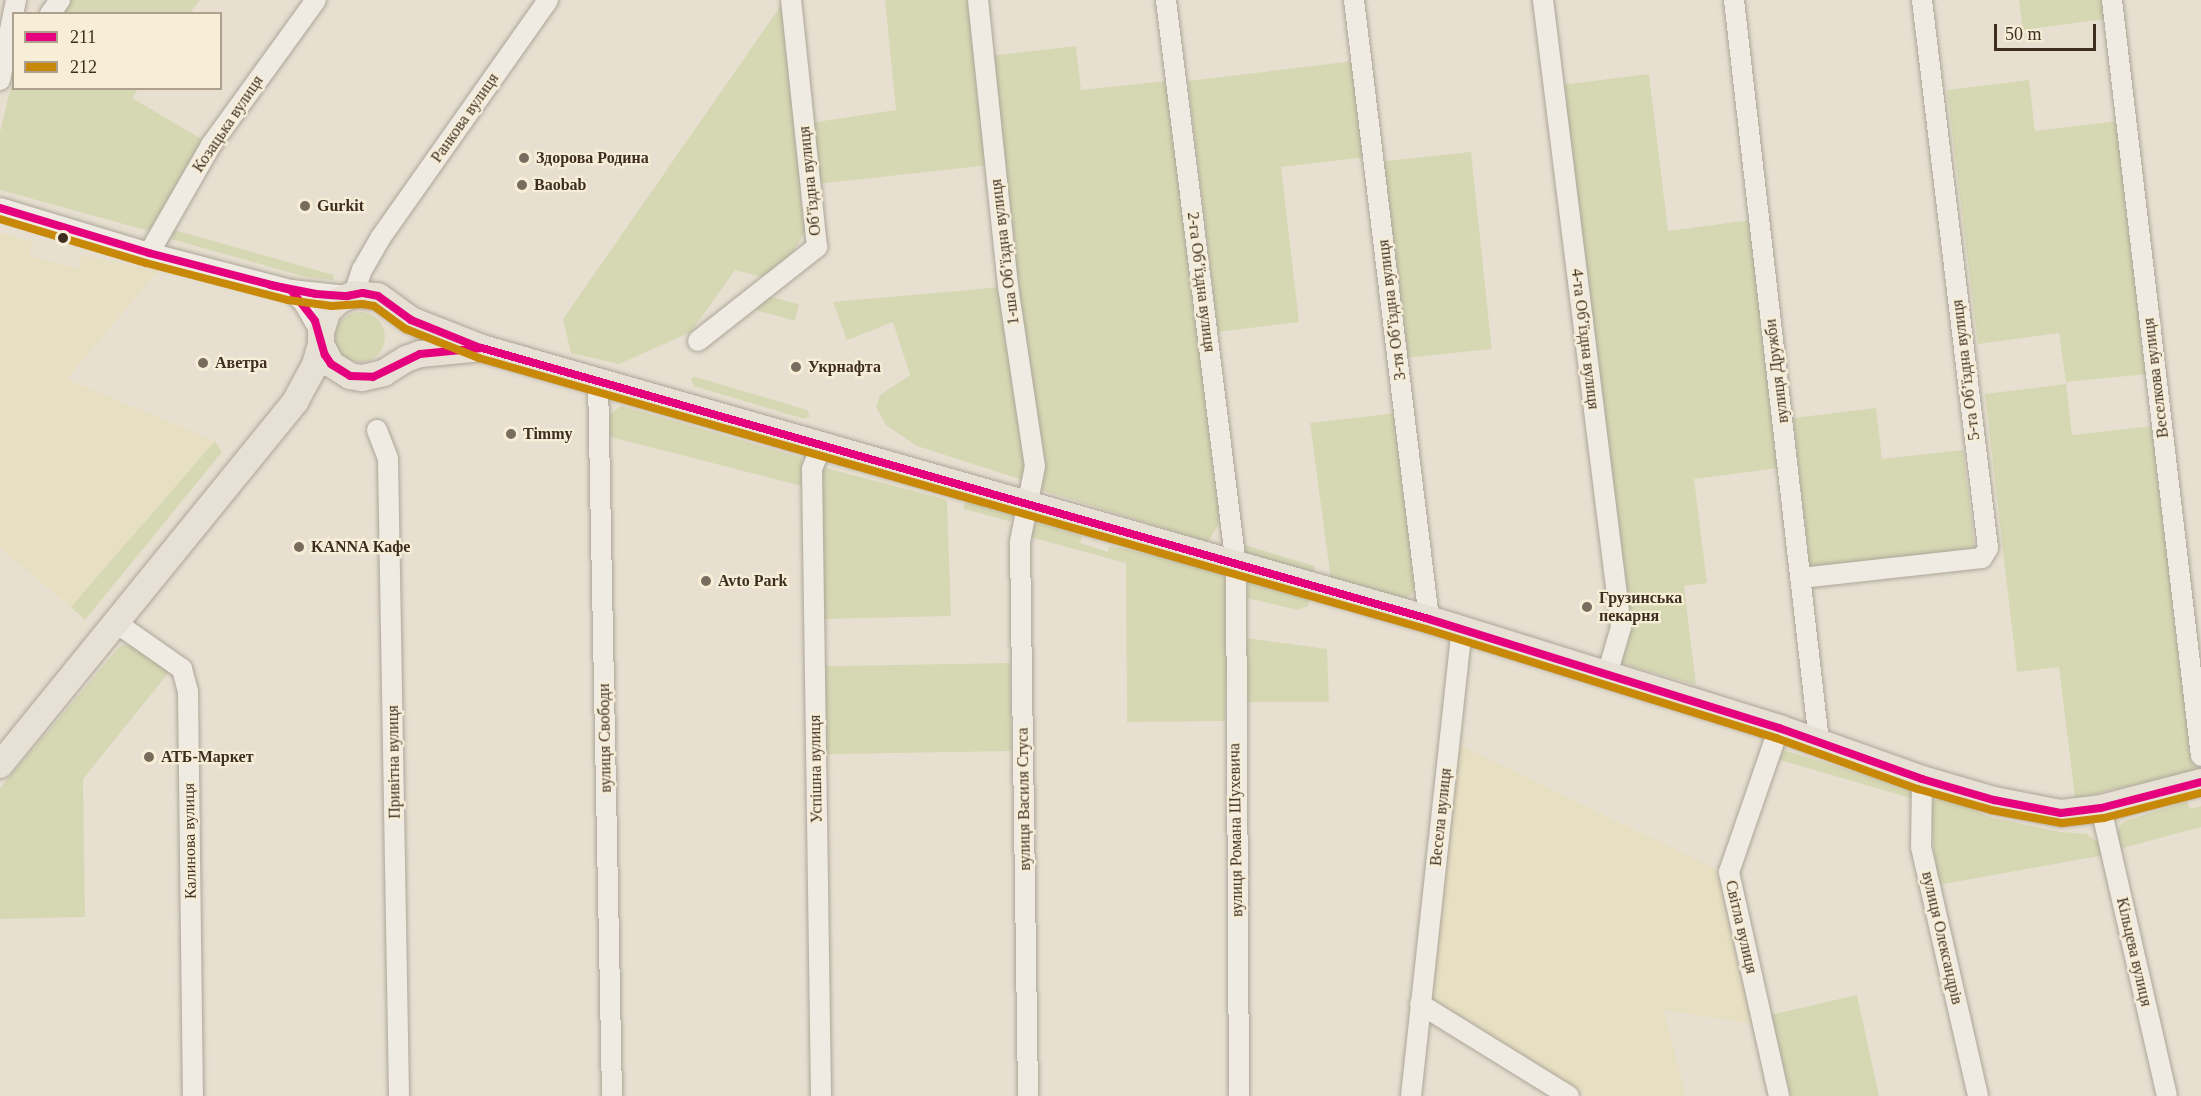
<!DOCTYPE html>
<meta charset="utf-8">
<style>
body{margin:0}
#map{position:relative;width:2201px;height:1096px;overflow:hidden;background:#e7e0d1;font-family:Georgia,serif}
div>[style]{position:absolute}
[style*='--x']{left:calc(var(--x)*1px);top:calc(var(--y)*1px);width:calc(var(--w)*1px);rotate:calc(var(--a)*1deg)}
.farmland>*{inset:0;background:#e6dfc2}
.green>*{inset:0;background:#d6d7b3;transform-origin:0 0}
.round{border-radius:50%}
.roads{filter:drop-shadow(0 0 2px #ada599) drop-shadow(0 0 2px #ada599)}
.minor>*{height:20px;margin:-10px;padding:0 10px;transform-origin:10px;border-radius:10px;background:#efebe3}
.major>*{height:26px;margin:-13px;padding:0 13px;transform-origin:13px;border-radius:13px;background:#e6e1d4}
.bus-1>*{height:8px;margin:-4px;padding:0 4px;transform-origin:4px;border-radius:4px;background:#e5007d}
.bus-2>*{height:8px;margin:-4px;padding:0 4px;transform-origin:4px;border-radius:4px;background:#c88808}
.dots>*{width:16px;height:16px;translate:-50% -50%;box-sizing:border-box;border:3px solid #f7eed8;border-radius:50%}
span{translate:-50% -50%;white-space:nowrap;text-align:center;line-height:1.15;-webkit-text-stroke:4.5px #f7eed8;paint-order:stroke}
.street-label{font-size:16px;color:#3d2e20}
.poi-label{font-size:16px;color:#3d2e20;font-weight:700}
.left{translate:0 -50%;text-align:left}
.legend{position:absolute;left:12px;top:12px;width:210px;height:78px;box-sizing:border-box;background:#f7eed8;border:2px solid #ada18e;margin:0;padding:8px 10px;list-style:none;font-size:18px;color:#3d2e20}
.legend li{display:flex;align-items:center;gap:12px;height:30px}
.legend b{width:30px;border:2px solid #ada18e}
.scale{position:absolute;left:1994px;top:24px;width:102px;height:27px;box-sizing:border-box;border:3px solid #3d2e20;border-top:0;padding-left:8px;font-size:18px;line-height:21px;white-space:nowrap;color:#3d2e20;-webkit-text-stroke:4px #f7eed8;paint-order:stroke}
</style>
<div id="map">
<div class="farmland">
<i style="clip-path:polygon(0 233px,33px 242px,30px 256px,78px 269px,82px 255px,158px 271px,67px 379px,215px 441px,71px 607px,0 548px)"></i>
<i style="clip-path:polygon(1456px 743px,1716px 869px,1752px 1024px,1664px 1010px,1686px 1096px,1588px 1096px,1430px 997px)"></i>
</div>
<div class="green">
<i style="clip-path:polygon(69px 0,200px 0,190px 13px,60px 14px)"></i>
<i style="clip-path:polygon(885px 0,972px 0,989px 165px,817px 184px,810px 123px,896px 110px)"></i>
<i style="clip-path:polygon(2019px 0,2103px 0,2105px 19px,2023px 30px)"></i>
<i style="clip-path:polygon(782px 4px,807px 229px,789px 258px,767px 278px,735px 270px,691px 332px,619px 364px,571px 353px,563px 319px)"></i>
<i style="clip-path:polygon(1076px 46px,1081px 90px,1166px 81px,1222px 518px,1208px 542px,1035px 488px,990px 56px)"></i>
<i style="clip-path:polygon(1354px 61px,1367px 157px,1281px 167px,1299px 322px,1218px 332px,1188px 81px)"></i>
<i style="clip-path:polygon(1649px 74px,1668px 231px,1751px 220px,1779px 468px,1694px 479px,1707px 583px,1684px 586px,1696px 685px,1621px 663px,1632px 628px,1561px 85px)"></i>
<i style="clip-path:polygon(13px 78px,14px 88px,138px 89px,132px 98px,203px 140px,149px 231px,0 190px,0 132px)"></i>
<i style="clip-path:polygon(2029px 80px,2035px 131px,2117px 121px,2147px 374px,2066px 382px,2059px 333px,1978px 344px,1947px 90px)"></i>
<i style="left:1471px;top:152px;width:198px;height:88px;rotate:84deg"></i>
<i style="clip-path:polygon(174px 230px,334px 275px,333px 280px,306px 277px,171px 239px)"></i>
<i style="clip-path:polygon(1002px 287px,1030px 465px,1026px 481px,917px 446px,886px 425px,876px 407px,880px 395px,910px 375px,893px 322px,847px 340px,833px 302px)"></i>
<i style="clip-path:polygon(762px 295px,799px 304px,795px 321px,752px 309px)"></i>
<i class="round" style="left:335px;top:312px;width:50px;height:50px"></i>
<i style="clip-path:polygon(696px 377px,807px 410px,810px 417px,804px 419px,694px 386px,691px 378px)"></i>
<i style="clip-path:polygon(2066px 384px,2072px 435px,2153px 426px,2197px 771px,2075px 798px,2059px 667px,2017px 672px,1985px 394px)"></i>
<i style="clip-path:polygon(621px 406px,802px 458px,802px 486px,607px 436px,609px 415px)"></i>
<i style="clip-path:polygon(1876px 408px,1882px 459px,1963px 450px,1975px 551px,1810px 570px,1793px 418px)"></i>
<i style="clip-path:polygon(1397px 413px,1418px 588px,1407px 598px,1331px 580px,1310px 423px)"></i>
<i style="clip-path:polygon(215px 441px,222px 452px,85px 620px,71px 607px)"></i>
<i style="clip-path:polygon(822px 467px,947px 500px,951px 616px,822px 619px)"></i>
<i style="left:965px;top:502px;width:49px;height:7px;rotate:15deg"></i>
<i style="clip-path:polygon(1040px 523px,1082px 536px,1080px 543px,1108px 552px,1109px 547px,1126px 549px,1224px 573px,1229px 581px,1225px 721px,1127px 722px,1126px 563px,1030px 537px,1031px 526px)"></i>
<i style="clip-path:polygon(1238px 543px,1314px 566px,1315px 577px,1240px 555px)"></i>
<i style="clip-path:polygon(1248px 581px,1310px 599px,1308px 606px,1298px 610px,1247px 598px)"></i>
<i style="clip-path:polygon(1247px 638px,1327px 649px,1329px 702px,1245px 702px)"></i>
<i style="clip-path:polygon(121px 645px,137px 647px,170px 671px,83px 779px,85px 917px,0 919px,0 788px)"></i>
<i style="left:1010px;top:663px;width:88px;height:187px;rotate:89deg"></i>
<i style="clip-path:polygon(1783px 750px,1912px 789px,1914px 799px,1780px 760px)"></i>
<i style="clip-path:polygon(1944px 796px,1989px 817px,2060px 832px,2090px 834px,2087px 835px,2100px 843px,2105px 855px,1938px 885px,1930px 812px,1933px 801px)"></i>
<i style="clip-path:polygon(2187px 801px,2190px 809px,2201px 806px,2201px 827px,2119px 849px,2116px 834px,2123px 822px)"></i>
<i style="clip-path:polygon(1857px 995px,1879px 1096px,1791px 1096px,1771px 1015px)"></i>
</div>
<div class="roads">
<div class="minor">
<i style="--x:978;--y:0;--w:288;--a:84"></i>
<i style="--x:1008;--y:286;--w:182;--a:81.5"></i>
<i style="--x:1035;--y:466;--w:77;--a:101.2"></i>
<i style="--x:1020;--y:542;--w:554;--a:89.17"></i>
<i style="--x:1166;--y:0;--w:569;--a:82.94"></i>
<i style="--x:1236;--y:565;--w:531;--a:89.68"></i>
<i style="--x:1354;--y:0;--w:624;--a:83.09"></i>
<i style="--x:1543;--y:0;--w:632;--a:82.91"></i>
<i style="--x:1621;--y:627;--w:50;--a:106.3"></i>
<i style="--x:1734;--y:0;--w:747;--a:83.46"></i>
<i style="--x:2112;--y:0;--w:761;--a:83.29"></i>
<i style="--x:50;--y:14;--w:17;--a:-54"></i>
<i style="--x:0;--y:80;--w:82;--a:-78.7"></i>
<i style="--x:0;--y:208;--w:156;--a:16.8"></i>
<i style="--x:149;--y:253;--w:147;--a:14.6"></i>
<i style="--x:291;--y:290;--w:56;--a:6.1"></i>
<i style="--x:149;--y:253;--w:125;--a:-60.1"></i>
<i style="--x:211;--y:145;--w:179;--a:-54.1"></i>
<i style="--x:291;--y:290;--w:18;--a:45"></i>
<i style="--x:304;--y:303;--w:34;--a:60"></i>
<i style="--x:354;--y:294;--w:25;--a:-72"></i>
<i style="--x:362;--y:270;--w:38;--a:-60"></i>
<i style="--x:381;--y:237;--w:290;--a:-54.8"></i>
<i style="--x:698;--y:341;--w:152;--a:-38.3"></i>
<i style="--x:817;--y:247;--w:248;--a:-96"></i>
<i style="--x:598;--y:380;--w:716;--a:88.88"></i>
<i style="--x:377;--y:430;--w:31;--a:69"></i>
<i style="--x:388;--y:459;--w:637;--a:89.01"></i>
<i style="--x:1801;--y:578;--w:182;--a:-6.3"></i>
<i style="--x:1982;--y:558;--w:12;--a:-59"></i>
<i style="--x:1988;--y:548;--w:552;--a:-96.87"></i>
<i style="--x:115;--y:622;--w:82;--a:35"></i>
<i style="--x:182;--y:669;--w:24;--a:75"></i>
<i style="--x:188;--y:692;--w:404;--a:89.3"></i>
<i style="--x:1922;--y:779;--w:68;--a:90.8"></i>
<i style="--x:1921;--y:847;--w:255;--a:77.1"></i>
<i style="--x:2101;--y:808;--w:295;--a:77.1"></i>
<i style="--x:1420;--y:1004;--w:175;--a:31.7"></i>
<i style="--x:821;--y:1096;--w:627;--a:-90.82"></i>
<i style="--x:812;--y:469;--w:27;--a:-68"></i>
<i style="--x:1411;--y:1096;--w:470;--a:-83.8"></i>
<i style="--x:1779;--y:1096;--w:230;--a:-102.6"></i>
<i style="--x:1729;--y:872;--w:152;--a:-70.9"></i>
</div>
<div class="major">
<i style="--x:482;--y:348;--w:62;--a:174.5"></i>
<i style="--x:420;--y:354;--w:15;--a:160"></i>
<i style="--x:406;--y:359;--w:26;--a:148"></i>
<i style="--x:384;--y:373;--w:23;--a:167"></i>
<i style="--x:362;--y:378;--w:12;--a:-171"></i>
<i style="--x:350;--y:376;--w:22;--a:-148"></i>
<i style="--x:331;--y:364;--w:22;--a:-117"></i>
<i style="--x:321;--y:344;--w:12;--a:-90"></i>
<i style="--x:321;--y:332;--w:22;--a:-72"></i>
<i style="--x:328;--y:311;--w:16;--a:-43"></i>
<i style="--x:340;--y:300;--w:15;--a:-23"></i>
<i style="--x:354;--y:294;--w:24;--a:5"></i>
<i style="--x:378;--y:296;--w:41;--a:36"></i>
<i style="--x:411;--y:320;--w:76;--a:21.5"></i>
<i style="--x:482;--y:348;--w:985;--a:15.97"></i>
<i style="--x:1429;--y:619;--w:367;--a:17.3"></i>
<i style="--x:1779;--y:728;--w:152;--a:19.6"></i>
<i style="--x:1922;--y:779;--w:75;--a:16.3"></i>
<i style="--x:1994;--y:800;--w:68;--a:11"></i>
<i style="--x:2061;--y:813;--w:40;--a:-7.1"></i>
<i style="--x:2101;--y:808;--w:103;--a:-14.6"></i>
<i style="--x:0;--y:765;--w:468;--a:-50.9"></i>
<i style="--x:295;--y:402;--w:42;--a:-61.6"></i>
<i style="--x:315;--y:365;--w:22;--a:-74"></i>
</div>
</div>
<div class="bus-1">
<i style="--x:0;--y:208;--w:156;--a:16.8"></i>
<i style="--x:149;--y:253;--w:147;--a:14.6"></i>
<i style="--x:291;--y:290;--w:39;--a:52"></i>
<i style="--x:315;--y:321;--w:35;--a:74"></i>
<i style="--x:325;--y:355;--w:11;--a:56"></i>
<i style="--x:331;--y:364;--w:22;--a:32"></i>
<i style="--x:350;--y:376;--w:23;--a:2"></i>
<i style="--x:373;--y:377;--w:52;--a:-26.1"></i>
<i style="--x:420;--y:354;--w:62;--a:-5.5"></i>
<i style="--x:482;--y:348;--w:985;--a:15.97"></i>
<i style="--x:1429;--y:619;--w:367;--a:17.3"></i>
<i style="--x:1779;--y:728;--w:152;--a:19.6"></i>
<i style="--x:1922;--y:779;--w:75;--a:16.3"></i>
<i style="--x:1994;--y:800;--w:68;--a:11"></i>
<i style="--x:2061;--y:813;--w:40;--a:-7.1"></i>
<i style="--x:2101;--y:808;--w:103;--a:-14.6"></i>
<i style="--x:270;--y:285;--w:47;--a:11.1"></i>
<i style="--x:316;--y:294;--w:31;--a:4"></i>
<i style="--x:347;--y:296;--w:16;--a:-11"></i>
<i style="--x:363;--y:293;--w:15;--a:11"></i>
<i style="--x:378;--y:296;--w:41;--a:36"></i>
<i style="--x:411;--y:320;--w:72;--a:21.9"></i>
</div>
<div class="bus-2">
<i style="--x:0;--y:219;--w:152;--a:16.8"></i>
<i style="--x:146;--y:263;--w:147;--a:14.6"></i>
<i style="--x:288;--y:300;--w:44;--a:7.8"></i>
<i style="--x:332;--y:306;--w:30;--a:-4"></i>
<i style="--x:362;--y:304;--w:12;--a:9"></i>
<i style="--x:374;--y:306;--w:39;--a:36"></i>
<i style="--x:406;--y:329;--w:79;--a:21.7"></i>
<i style="--x:479;--y:358;--w:985;--a:15.97"></i>
<i style="--x:1426;--y:629;--w:367;--a:17.3"></i>
<i style="--x:1776;--y:738;--w:151;--a:19.8"></i>
<i style="--x:1918;--y:789;--w:76;--a:16"></i>
<i style="--x:1991;--y:810;--w:72;--a:10.4"></i>
<i style="--x:2062;--y:823;--w:42;--a:-6.8"></i>
<i style="--x:2104;--y:818;--w:100;--a:-14.5"></i>
</div>
<div class="dots">
<i style="left:524px;top:158px;background:#786c5e"></i>
<i style="left:522px;top:185px;background:#786c5e"></i>
<i style="left:305px;top:206px;background:#786c5e"></i>
<i style="left:63px;top:238px;background:#3d2e20"></i>
<i style="left:203px;top:363px;background:#786c5e"></i>
<i style="left:796px;top:367px;background:#786c5e"></i>
<i style="left:511px;top:434px;background:#786c5e"></i>
<i style="left:299px;top:547px;background:#786c5e"></i>
<i style="left:706px;top:581px;background:#786c5e"></i>
<i style="left:1587px;top:607px;background:#786c5e"></i>
<i style="left:149px;top:757px;background:#786c5e"></i>
</div>
<div class="street-label">
<span style="left:465px;top:118px;rotate:-55deg">Ранкова вулиця</span>
<span style="left:228px;top:124px;rotate:-56deg">Козацька вулиця</span>
<span style="left:810px;top:181px;rotate:-96deg">Обʼїздна вулиця</span>
<span style="left:1005px;top:252px;rotate:-97deg">1-ша Обʼїздна вулиця</span>
<span style="left:1201px;top:282px;rotate:83deg">2-га Обʼїздна вулиця</span>
<span style="left:1392px;top:310px;rotate:-97deg">3-тя Обʼїздна вулиця</span>
<span style="left:1585px;top:339px;rotate:83deg">4-та Обʼїздна вулиця</span>
<span style="left:1966px;top:370px;rotate:-97deg">5-та Обʼїздна вулиця</span>
<span style="left:1777px;top:371px;rotate:-97deg">вулиця Дружби</span>
<span style="left:2156px;top:378px;rotate:-97deg">Веселкова вулиця</span>
<span style="left:605px;top:738px;rotate:-91deg">вулиця Свободи</span>
<span style="left:394px;top:762px;rotate:-91deg">Привітна вулиця</span>
<span style="left:816px;top:769px;rotate:-91deg">Успішна вулиця</span>
<span style="left:1024px;top:799px;rotate:-91deg">вулиця Василя Стуса</span>
<span style="left:1441px;top:817px;rotate:-84deg">Весела вулиця</span>
<span style="left:1236px;top:830px;rotate:-91deg">вулиця Романа Шухевича</span>
<span style="left:190px;top:841px;rotate:-91deg">Калинова вулиця</span>
<span style="left:1741px;top:927px;rotate:77deg">Світла вулиця</span>
<span style="left:1942px;top:938px;rotate:77deg">вулиця Олександрів</span>
<span style="left:2134px;top:952px;rotate:77deg">Кільцева вулиця</span>
</div>
<div class="poi-label">
<span class="left" style="left:536px;top:158px">Здорова Родина</span>
<span class="left" style="left:534px;top:185px">Baobab</span>
<span class="left" style="left:317px;top:206px">Gurkit</span>
<span class="left" style="left:215px;top:363px">Аветра</span>
<span class="left" style="left:808px;top:367px">Укрнафта</span>
<span class="left" style="left:523px;top:434px">Timmy</span>
<span class="left" style="left:311px;top:547px">KANNA Кафе</span>
<span class="left" style="left:718px;top:581px">Avto Park</span>
<span class="left" style="left:1599px;top:607px">Грузинська<br>пекарня</span>
<span class="left" style="left:161px;top:757px">АТБ-Маркет</span>
</div>
<ul class="legend">
<li><b style="height:8px;background:#e5007d"></b>211</li>
<li><b style="height:8px;background:#c88808"></b>212</li>
</ul>
<div class="scale">50 m</div>
</div>
